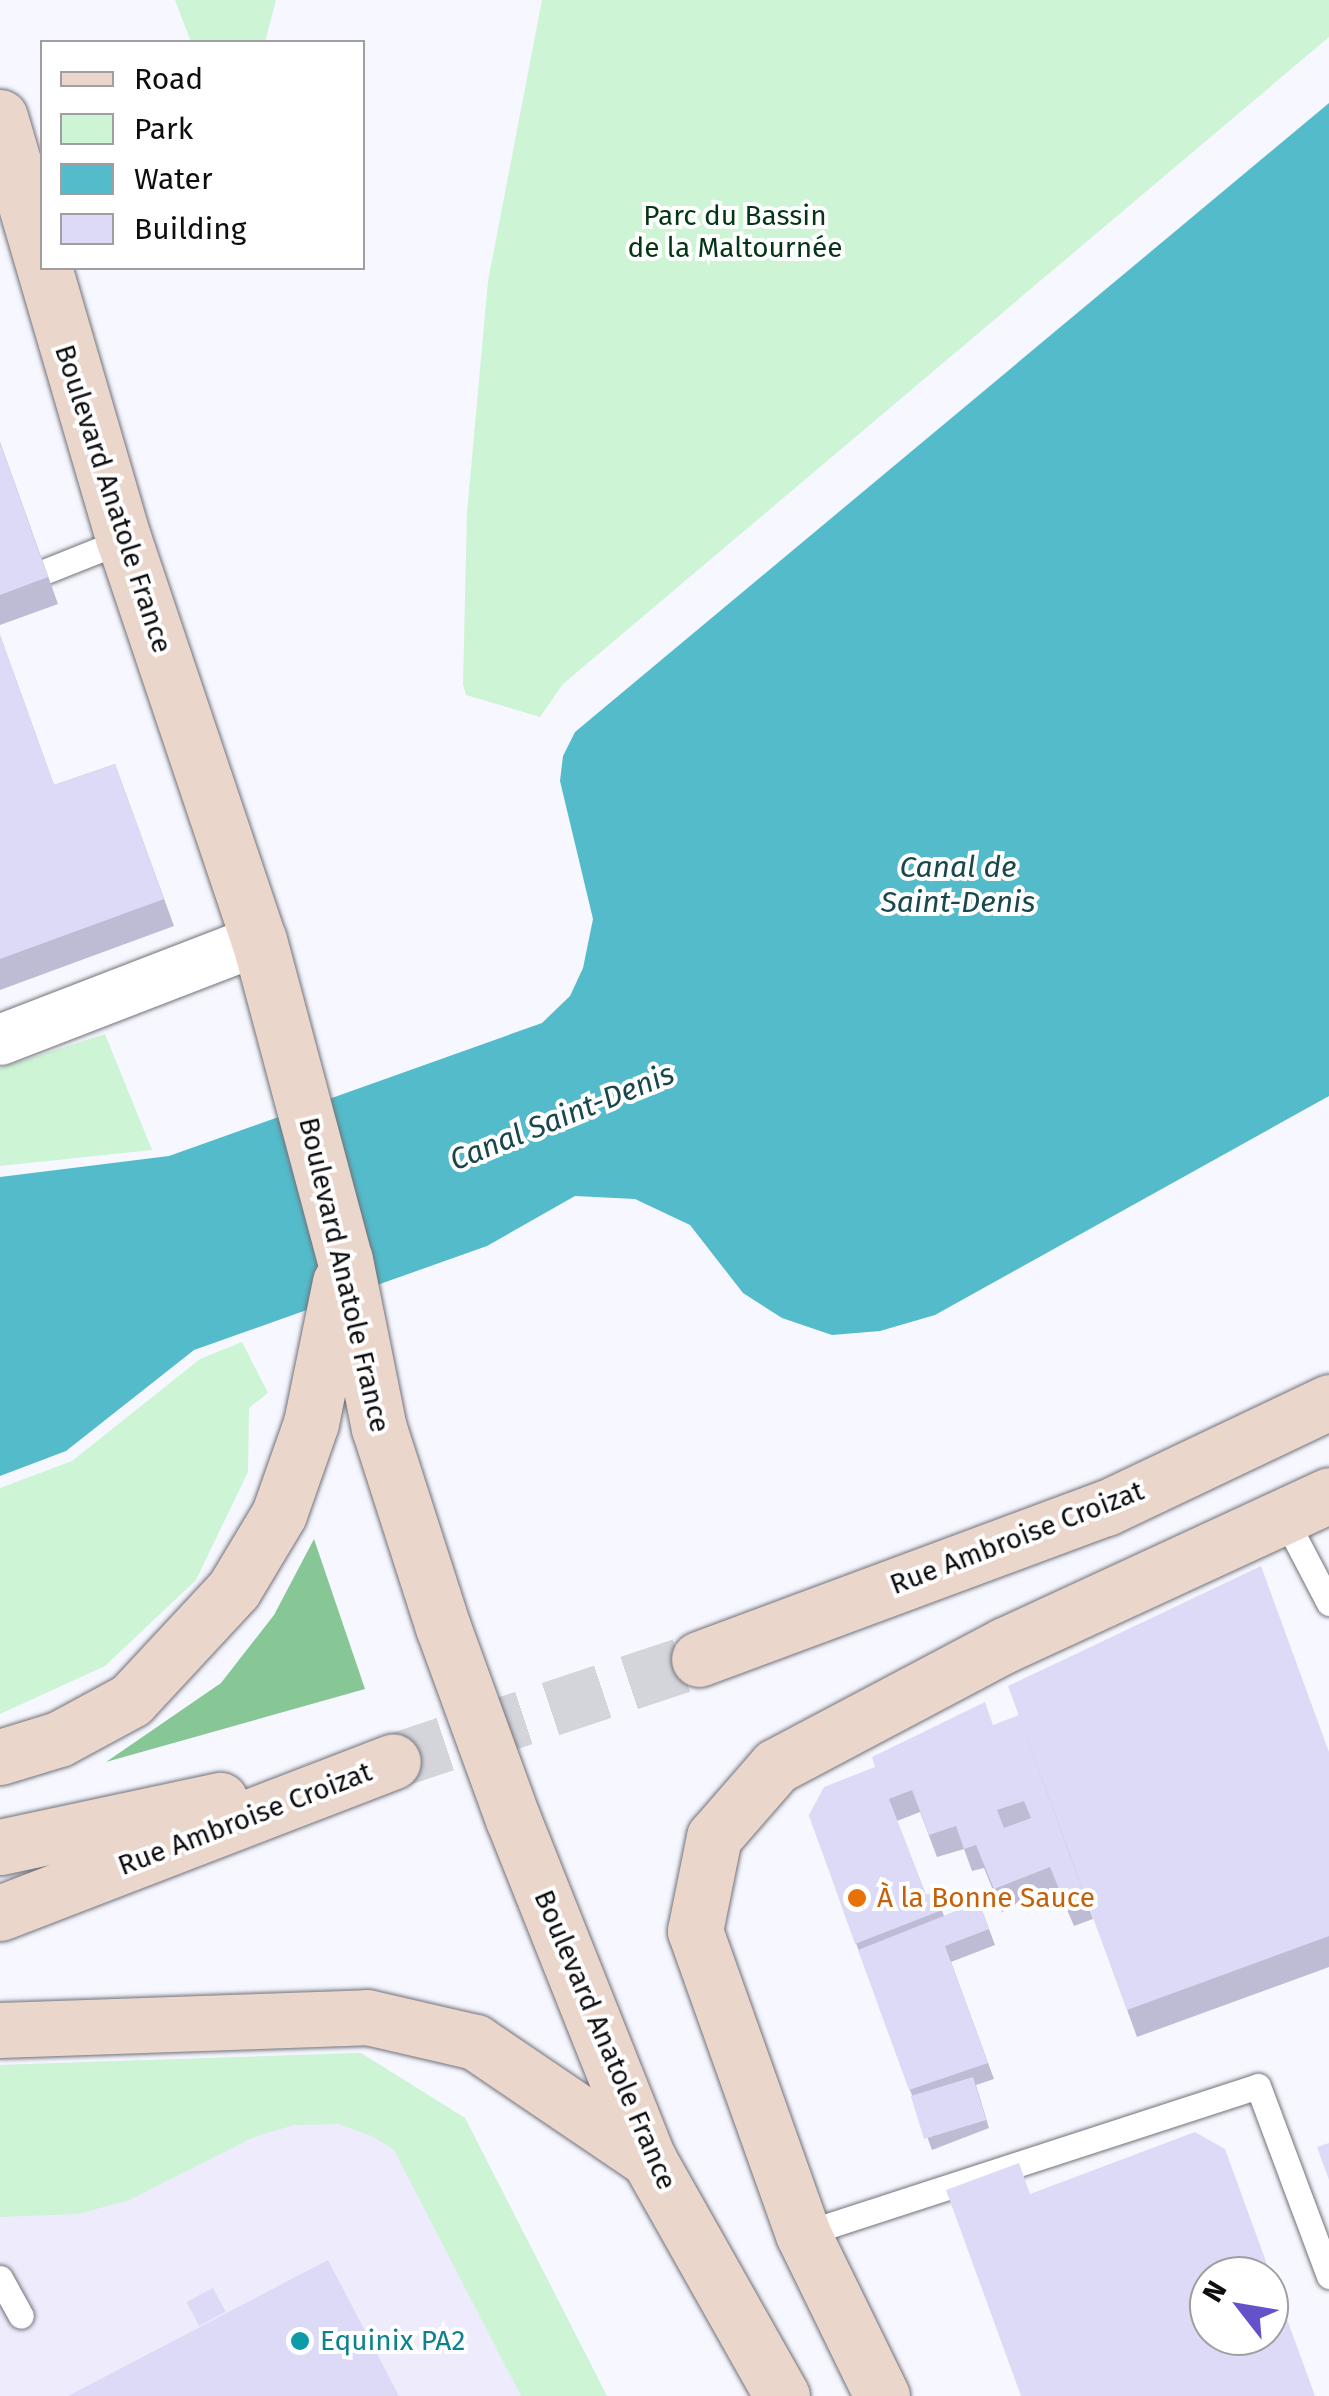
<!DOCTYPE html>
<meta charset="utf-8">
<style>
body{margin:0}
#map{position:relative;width:1329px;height:2396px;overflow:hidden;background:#f7f7ff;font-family:"Fira Sans",sans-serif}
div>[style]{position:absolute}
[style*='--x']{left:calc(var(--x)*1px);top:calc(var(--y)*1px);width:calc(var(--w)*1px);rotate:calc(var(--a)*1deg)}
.built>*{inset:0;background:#edebfc}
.green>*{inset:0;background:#cdf4d4}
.forest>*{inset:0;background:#87c795}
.water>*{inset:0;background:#54bbca}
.secondary-tunnel>*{height:55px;margin-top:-27.5px;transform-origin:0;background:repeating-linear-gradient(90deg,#d4d4db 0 55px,transparent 0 83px)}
.roads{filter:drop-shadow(0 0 2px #717179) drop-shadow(0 0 2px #717179)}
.lane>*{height:25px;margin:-12.5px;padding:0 12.5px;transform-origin:12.5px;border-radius:12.5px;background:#fff}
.street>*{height:50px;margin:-25px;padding:0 25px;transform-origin:25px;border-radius:25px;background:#fff}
.secondary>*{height:55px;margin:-27.5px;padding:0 27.5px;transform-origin:27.5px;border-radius:27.5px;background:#ebd6cc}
.wall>*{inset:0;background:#bebbd4}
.building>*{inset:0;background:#dddaf7;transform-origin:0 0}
.dots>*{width:28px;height:28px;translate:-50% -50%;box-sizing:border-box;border:5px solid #fff;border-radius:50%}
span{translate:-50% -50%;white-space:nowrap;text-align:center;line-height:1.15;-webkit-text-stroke:8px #fff;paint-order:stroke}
.park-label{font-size:28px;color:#043616}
.street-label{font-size:28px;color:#0e0e11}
.food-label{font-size:28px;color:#c56008}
.left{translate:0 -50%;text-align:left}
.culture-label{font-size:28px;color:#0d838f}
.water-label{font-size:30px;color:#18474d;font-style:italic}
.legend{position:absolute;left:40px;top:40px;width:325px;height:230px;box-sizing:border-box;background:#fff;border:2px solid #9f9fa0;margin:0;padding:12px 18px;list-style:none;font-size:30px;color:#0e0e11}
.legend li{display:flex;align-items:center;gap:20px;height:50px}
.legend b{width:50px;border:2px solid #9f9fa0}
.north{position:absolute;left:1189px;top:2256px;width:100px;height:100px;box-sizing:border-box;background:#fff;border:2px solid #9f9fa0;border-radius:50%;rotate:301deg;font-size:28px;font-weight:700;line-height:40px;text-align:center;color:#0e0e11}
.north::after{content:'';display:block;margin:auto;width:35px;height:45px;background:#6452cb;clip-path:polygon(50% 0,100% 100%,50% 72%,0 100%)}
</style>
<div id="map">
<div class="built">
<i style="clip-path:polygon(361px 2053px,465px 2118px,607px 2396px,0 2396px,0 2065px)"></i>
</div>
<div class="green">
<i style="clip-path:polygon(175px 0,276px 0,265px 42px,191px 42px)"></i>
<i style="clip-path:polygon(542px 0,1329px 0,1329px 37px,563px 684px,540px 717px,466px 695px,463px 684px,467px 513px,488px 281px)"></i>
<i style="clip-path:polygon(105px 1034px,152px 1150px,0 1166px,0 1068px)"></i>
<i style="clip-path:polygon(242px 1342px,268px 1393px,249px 1408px,248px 1472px,196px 1580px,105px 1666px,0 1714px,0 1488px,72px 1461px,200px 1359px)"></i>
<i style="clip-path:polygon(361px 2053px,465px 2118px,607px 2396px,521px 2396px,394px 2150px,374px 2137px,339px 2124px,294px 2125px,254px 2137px,129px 2200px,78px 2214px,0 2217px,0 2065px)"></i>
</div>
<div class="forest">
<i style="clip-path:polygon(314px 1539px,365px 1689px,106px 1762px,221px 1683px,274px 1615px)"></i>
</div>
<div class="water">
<i style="clip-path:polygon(1329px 103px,1329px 1096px,935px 1315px,880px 1331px,832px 1335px,782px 1318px,743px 1293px,690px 1225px,635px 1199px,575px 1196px,487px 1246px,194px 1350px,66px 1451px,0 1476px,0 1177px,169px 1156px,542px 1023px,570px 996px,583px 968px,593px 919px,560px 781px,563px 756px,575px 732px)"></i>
</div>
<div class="secondary-tunnel">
<i style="--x:393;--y:1761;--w:323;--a:-18.4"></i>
</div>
<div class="roads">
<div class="lane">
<i style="--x:46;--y:571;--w:84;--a:-21.7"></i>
<i style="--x:1285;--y:1519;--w:95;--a:62.4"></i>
<i style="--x:803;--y:2234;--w:478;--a:-18"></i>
<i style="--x:1258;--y:2086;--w:203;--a:69.5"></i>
<i style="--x:0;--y:2278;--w:43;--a:61.1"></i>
</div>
<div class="street">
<i style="--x:0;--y:1040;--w:278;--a:-21.1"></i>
</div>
<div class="secondary">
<i style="--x:0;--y:117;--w:441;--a:73.7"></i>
<i style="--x:124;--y:540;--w:422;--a:71.4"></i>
<i style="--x:259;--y:940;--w:331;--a:75"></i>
<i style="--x:345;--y:1260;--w:171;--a:78.6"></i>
<i style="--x:379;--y:1428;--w:209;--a:72.2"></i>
<i style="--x:443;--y:1627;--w:204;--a:70"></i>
<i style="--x:513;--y:1819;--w:367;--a:68.3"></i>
<i style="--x:649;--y:2160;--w:271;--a:60.6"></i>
<i style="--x:699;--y:1659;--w:434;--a:-20.4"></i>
<i style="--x:1106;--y:1508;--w:247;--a:-25.4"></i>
<i style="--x:0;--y:1757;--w:62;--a:-17"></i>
<i style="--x:59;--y:1739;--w:82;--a:-28.4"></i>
<i style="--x:131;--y:1700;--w:151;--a:-47.1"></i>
<i style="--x:234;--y:1589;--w:87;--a:-59"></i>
<i style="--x:279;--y:1514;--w:96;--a:-70.6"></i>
<i style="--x:311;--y:1423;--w:144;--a:-78.4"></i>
<i style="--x:0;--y:1847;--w:225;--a:-12.1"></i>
<i style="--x:0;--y:1913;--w:421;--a:-21.1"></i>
<i style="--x:0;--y:2030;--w:367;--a:-2"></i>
<i style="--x:367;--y:2017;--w:111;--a:13"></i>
<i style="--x:475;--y:2042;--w:210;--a:34.1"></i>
<i style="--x:882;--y:2396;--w:180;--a:-116"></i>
<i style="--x:803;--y:2234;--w:322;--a:-109.6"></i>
<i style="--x:695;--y:1931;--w:96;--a:-78.6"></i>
<i style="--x:714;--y:1837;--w:94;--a:-48.9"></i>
<i style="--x:776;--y:1766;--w:259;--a:-27.9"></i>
<i style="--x:1005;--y:1645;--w:357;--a:-24.8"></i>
</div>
</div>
<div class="wall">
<i style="clip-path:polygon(0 442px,58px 604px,0 625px)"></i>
<i style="clip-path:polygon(0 635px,54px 785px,115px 764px,174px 926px,0 990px)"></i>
<i style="clip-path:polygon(993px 1725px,1329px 1752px,1329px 1967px,1137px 2037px,1064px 1837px,1093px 1919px,1074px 1926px,1058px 1889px,1002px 1912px,984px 1868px,972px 1871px,964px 1849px,937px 1857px,920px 1812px,897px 1821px,926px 1895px,935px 1892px,944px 1916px,979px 1902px,995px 1945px,951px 1962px,994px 2079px,976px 2085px,989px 2128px,932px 2150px,809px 1815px)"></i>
</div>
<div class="building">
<i style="clip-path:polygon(0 443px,48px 577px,0 595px)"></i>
<i style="clip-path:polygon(0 635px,54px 785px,115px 764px,164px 899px,0 959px)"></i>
<i style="clip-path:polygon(1261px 1566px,1329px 1752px,1329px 1936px,1127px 2010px,1008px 1686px)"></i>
<i style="clip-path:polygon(evenodd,985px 1702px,993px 1725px,1019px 1715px,1085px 1897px,1065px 1904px,1050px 1867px,994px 1889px,976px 1845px,964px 1849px,956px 1826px,929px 1835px,912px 1790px,889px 1799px,926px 1895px,935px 1892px,942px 1910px,855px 1944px,809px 1815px,824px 1787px,875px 1767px,872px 1757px,985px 1702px,1024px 1801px,1031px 1818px,1004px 1828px,997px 1810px,1024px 1801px)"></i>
<i style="clip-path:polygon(979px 1902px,989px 1929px,945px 1946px,988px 2063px,909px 2090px,858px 1950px)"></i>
<i style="left:973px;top:2077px;width:45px;height:65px;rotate:73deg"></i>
<i style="clip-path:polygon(evenodd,1195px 2132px,1225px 2149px,1315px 2396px,1021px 2396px,946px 2190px,1019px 2163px,1030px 2194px,1195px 2132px,1209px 2276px,1269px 2276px,1269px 2336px,1209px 2336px,1209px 2276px)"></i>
<i style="clip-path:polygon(1329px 2143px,1329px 2180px,1317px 2147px)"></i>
<i style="clip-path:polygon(328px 2260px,399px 2396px,68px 2396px)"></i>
<i style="left:213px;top:2288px;width:27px;height:30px;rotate:62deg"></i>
</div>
<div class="dots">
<i style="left:857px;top:1898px;background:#e8710a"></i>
<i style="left:300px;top:2341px;background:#0f9aa8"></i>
</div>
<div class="park-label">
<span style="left:735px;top:232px">Parc du Bassin<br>de la Maltournée</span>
</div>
<div class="street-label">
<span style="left:113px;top:499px;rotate:72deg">Boulevard Anatole France</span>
<span style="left:344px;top:1275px;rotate:77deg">Boulevard Anatole France</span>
<span style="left:1017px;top:1538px;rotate:-21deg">Rue Ambroise Croizat</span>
<span style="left:245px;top:1819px;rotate:-21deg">Rue Ambroise Croizat</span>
<span style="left:605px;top:2040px;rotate:67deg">Boulevard Anatole France</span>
</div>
<div class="food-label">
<span class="left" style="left:877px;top:1898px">À la Bonne Sauce</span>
</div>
<div class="culture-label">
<span class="left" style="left:320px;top:2341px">Equinix PA2</span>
</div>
<div class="water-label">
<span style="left:958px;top:884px">Canal de<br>Saint-Denis</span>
<span style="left:562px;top:1117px;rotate:-22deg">Canal Saint-Denis</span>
</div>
<ul class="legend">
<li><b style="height:12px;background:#ebd6cc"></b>Road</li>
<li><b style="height:28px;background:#cdf4d4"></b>Park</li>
<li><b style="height:28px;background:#54bbca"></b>Water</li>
<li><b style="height:28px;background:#dddaf7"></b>Building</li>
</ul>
<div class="north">N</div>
</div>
